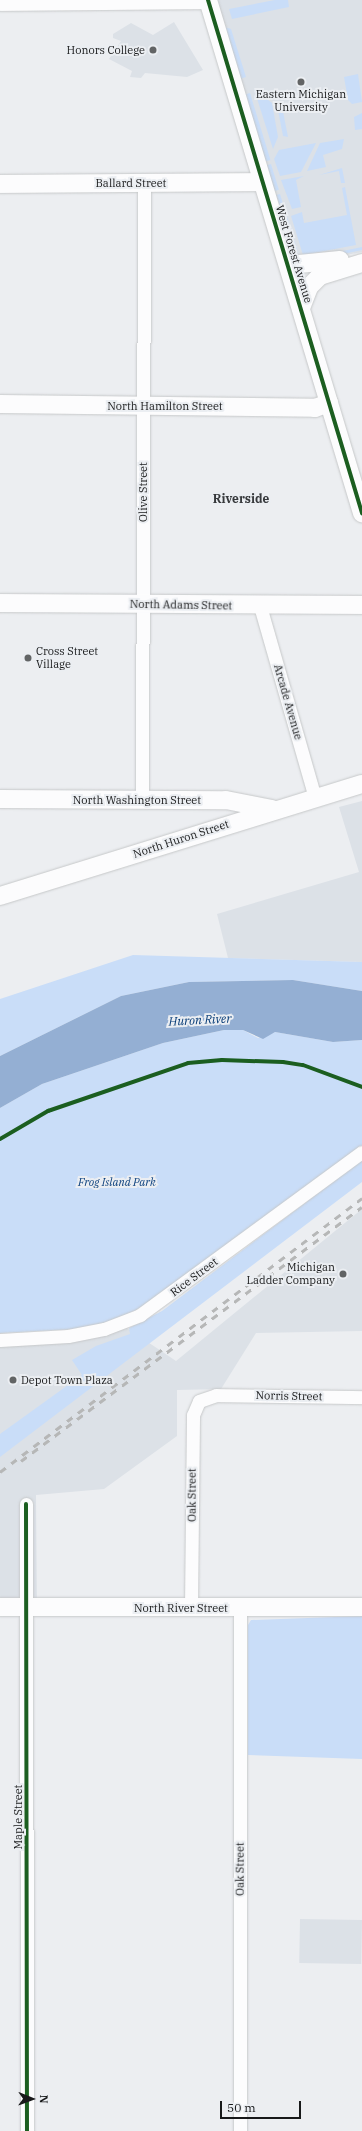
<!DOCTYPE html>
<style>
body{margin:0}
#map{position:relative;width:362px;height:2131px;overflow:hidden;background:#eceef1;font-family:"IBM Plex Serif",serif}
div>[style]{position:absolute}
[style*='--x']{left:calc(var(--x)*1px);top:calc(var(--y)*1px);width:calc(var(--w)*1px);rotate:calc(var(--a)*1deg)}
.built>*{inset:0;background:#dce1e7;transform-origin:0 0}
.green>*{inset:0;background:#c9ddf8;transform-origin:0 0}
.water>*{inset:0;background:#94afd3}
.roads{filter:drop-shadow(0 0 1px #c6c8c9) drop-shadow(0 0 1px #c6c8c9)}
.street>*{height:13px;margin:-6.5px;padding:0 6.5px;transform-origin:6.5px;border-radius:6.5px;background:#fcfcfd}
.secondary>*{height:18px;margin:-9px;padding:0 9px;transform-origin:9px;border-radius:9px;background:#fcfcfd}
.rail>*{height:3px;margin-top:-1.5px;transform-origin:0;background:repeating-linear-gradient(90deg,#b6b7b7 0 7px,transparent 0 14px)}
.cycleway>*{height:4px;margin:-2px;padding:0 2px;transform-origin:2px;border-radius:2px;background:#1b5e20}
.dots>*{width:11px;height:11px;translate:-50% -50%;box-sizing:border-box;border:2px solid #ebeef2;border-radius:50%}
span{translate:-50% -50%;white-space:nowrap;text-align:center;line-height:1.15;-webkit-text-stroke:4px #ebeef2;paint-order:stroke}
.poi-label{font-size:11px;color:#18191a}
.right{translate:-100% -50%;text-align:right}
.left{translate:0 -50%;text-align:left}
.street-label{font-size:11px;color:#18191a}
.park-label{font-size:11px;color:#0c407d;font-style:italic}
.neighbourhood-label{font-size:12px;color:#37393c;font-weight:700}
.water-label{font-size:12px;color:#033975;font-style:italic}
.north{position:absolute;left:12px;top:2079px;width:40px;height:40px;-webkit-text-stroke:3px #ebeef2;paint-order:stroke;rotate:91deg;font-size:11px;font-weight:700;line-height:16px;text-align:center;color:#18191a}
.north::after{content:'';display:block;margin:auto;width:14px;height:18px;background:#18191a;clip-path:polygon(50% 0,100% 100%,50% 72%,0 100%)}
.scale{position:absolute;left:220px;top:2101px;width:81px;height:18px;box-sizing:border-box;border:2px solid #18191a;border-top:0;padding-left:5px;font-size:12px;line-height:14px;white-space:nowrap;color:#18191a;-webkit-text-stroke:3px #ebeef2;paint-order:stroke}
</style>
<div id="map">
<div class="built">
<i style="clip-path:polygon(217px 0,362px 0,362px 252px,297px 264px)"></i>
<i style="clip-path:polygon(174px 22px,203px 70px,187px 77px,145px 73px,141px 78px,130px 77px,132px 71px,109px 59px,121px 41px,113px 38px,113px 34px,131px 23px,153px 35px)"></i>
<i style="clip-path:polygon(362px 801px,362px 962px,228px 958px,217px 914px,359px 872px,339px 807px)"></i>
<i style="clip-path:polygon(362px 1209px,362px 1331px,256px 1333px,221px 1389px,177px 1390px,177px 1436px,104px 1489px,36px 1495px,37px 1609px,0 1608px,0 1333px,54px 1332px,115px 1320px,176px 1361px)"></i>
<i style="left:300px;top:1919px;width:62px;height:44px;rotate:1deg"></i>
</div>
<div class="green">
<i style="clip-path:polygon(275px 0,288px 0,289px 7px,232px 19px,229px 9px)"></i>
<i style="clip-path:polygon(225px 27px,231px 29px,246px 77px,240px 79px)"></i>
<i style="clip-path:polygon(358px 74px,362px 102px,352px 104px,348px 100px,344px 77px)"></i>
<i style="clip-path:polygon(254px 89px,272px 103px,278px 137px,273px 149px)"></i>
<i style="left:250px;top:93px;width:70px;height:5px;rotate:73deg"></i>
<i style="clip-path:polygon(281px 101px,288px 137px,283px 136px,277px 105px)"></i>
<i style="clip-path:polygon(362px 113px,362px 129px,355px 130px,354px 117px)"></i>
<i style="clip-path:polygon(344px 139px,342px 149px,323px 155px,326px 167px,307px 171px,320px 143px)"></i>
<i style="clip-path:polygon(316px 143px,301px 172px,280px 176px,274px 159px,279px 150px)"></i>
<i style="left:271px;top:164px;width:27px;height:5px;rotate:73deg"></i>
<i style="clip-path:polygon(342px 168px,345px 183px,341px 183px,339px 171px,319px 175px)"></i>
<i style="clip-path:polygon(304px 176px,296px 180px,301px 207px,292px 209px,281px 180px)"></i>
<i style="clip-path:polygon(345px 187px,356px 245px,303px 255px,291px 216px,302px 212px,304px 223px,347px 215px,342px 188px)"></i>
<i style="clip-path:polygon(280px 194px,299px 256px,276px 195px)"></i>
<i style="clip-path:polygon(362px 247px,362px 250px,306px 262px,304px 259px)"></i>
<i style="clip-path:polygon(133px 955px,362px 962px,362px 991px,293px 980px,189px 982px,121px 996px,0 1056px,0 999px)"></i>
<i style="clip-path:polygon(224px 1030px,243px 1030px,258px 1038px,275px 1032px,333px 1042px,362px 1040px,362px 1146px,144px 1306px,115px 1320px,78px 1329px,0 1333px,0 1108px,42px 1084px,163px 1043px)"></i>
<i style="clip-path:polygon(362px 1160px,362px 1182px,0 1457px,0 1434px,82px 1375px,72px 1360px,96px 1346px,130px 1334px,129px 1328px,162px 1311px)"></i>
<i style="clip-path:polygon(362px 1616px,362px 1759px,248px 1755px,248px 1625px,251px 1620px)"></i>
</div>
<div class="water">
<i style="clip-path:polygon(293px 980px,362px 991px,362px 1040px,333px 1042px,275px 1032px,263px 1039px,243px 1030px,224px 1030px,163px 1043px,42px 1084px,0 1108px,0 1056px,121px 996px,189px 982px)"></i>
</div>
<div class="roads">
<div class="street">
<i style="--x:0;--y:4;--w:209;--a:-0.5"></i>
<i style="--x:260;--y:606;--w:200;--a:74"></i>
<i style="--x:142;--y:800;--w:616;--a:-89.81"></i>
<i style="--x:0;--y:1340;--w:68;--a:-3.4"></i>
<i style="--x:68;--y:1336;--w:37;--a:-11"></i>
<i style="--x:104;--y:1329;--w:39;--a:-21"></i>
<i style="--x:140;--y:1315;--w:275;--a:-36.3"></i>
<i style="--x:26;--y:1504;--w:627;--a:89.91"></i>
<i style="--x:191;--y:1608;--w:193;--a:-89.4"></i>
<i style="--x:193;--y:1415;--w:15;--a:-67"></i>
<i style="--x:199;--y:1401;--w:18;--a:-19"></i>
<i style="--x:216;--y:1395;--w:146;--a:0.8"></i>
<i style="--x:240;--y:1608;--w:523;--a:90"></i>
</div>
<div class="secondary">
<i style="--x:208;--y:0;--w:536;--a:73.29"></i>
<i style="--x:0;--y:184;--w:262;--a:-0.4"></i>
<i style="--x:289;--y:265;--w:51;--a:-5.6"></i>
<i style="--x:301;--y:308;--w:22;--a:-69"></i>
<i style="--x:309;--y:287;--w:16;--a:-45"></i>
<i style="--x:320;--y:276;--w:44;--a:-17.2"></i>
<i style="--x:0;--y:404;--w:315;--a:0.7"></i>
<i style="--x:315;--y:408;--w:15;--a:-20"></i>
<i style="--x:0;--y:603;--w:362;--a:0.3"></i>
<i style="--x:0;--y:799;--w:226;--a:0.3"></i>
<i style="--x:226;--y:800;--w:47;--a:11.1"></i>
<i style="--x:0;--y:896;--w:379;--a:-17.2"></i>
<i style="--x:0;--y:1607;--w:362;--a:0"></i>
</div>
</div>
<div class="rail">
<i style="--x:21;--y:1461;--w:425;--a:-36.7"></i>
<i style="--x:0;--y:1472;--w:454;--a:-37.1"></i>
</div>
<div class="cycleway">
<i style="--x:208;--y:0;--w:536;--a:73.29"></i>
<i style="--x:0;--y:1139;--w:56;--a:-30.3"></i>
<i style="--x:48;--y:1111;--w:148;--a:-18.9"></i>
<i style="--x:188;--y:1063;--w:34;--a:-5"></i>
<i style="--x:222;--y:1060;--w:61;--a:1.9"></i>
<i style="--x:283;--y:1062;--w:20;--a:9"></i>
<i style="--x:303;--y:1065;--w:63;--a:20.4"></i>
<i style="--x:26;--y:1504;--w:627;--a:89.91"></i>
</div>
<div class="dots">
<i style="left:153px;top:50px;background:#626465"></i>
<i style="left:301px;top:82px;background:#626465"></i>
<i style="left:28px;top:658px;background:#626465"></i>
<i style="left:343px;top:1274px;background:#626465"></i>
<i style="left:13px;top:1380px;background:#626465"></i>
</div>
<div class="poi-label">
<span class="right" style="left:145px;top:50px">Honors College</span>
<span style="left:301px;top:101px">Eastern Michigan<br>University</span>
<span class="left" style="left:36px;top:658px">Cross Street<br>Village</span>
<span class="right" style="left:335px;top:1274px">Michigan<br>Ladder Company</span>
<span class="left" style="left:21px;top:1380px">Depot Town Plaza</span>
</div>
<div class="street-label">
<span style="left:131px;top:183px">Ballard Street</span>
<span style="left:294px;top:254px;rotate:73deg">West Forest Avenue</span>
<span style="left:165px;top:406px">North Hamilton Street</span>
<span style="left:143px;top:492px;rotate:-90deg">Olive Street</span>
<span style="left:181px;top:605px;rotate:1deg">North Adams Street</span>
<span style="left:288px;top:702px;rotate:74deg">Arcade Avenue</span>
<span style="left:137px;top:800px">North Washington Street</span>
<span style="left:181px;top:839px;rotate:-18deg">North Huron Street</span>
<span style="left:194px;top:1277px;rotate:-37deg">Rice Street</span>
<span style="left:289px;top:1396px;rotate:1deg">Norris Street</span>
<span style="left:192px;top:1495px;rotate:-90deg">Oak Street</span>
<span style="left:181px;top:1608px">North River Street</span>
<span style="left:18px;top:1817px;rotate:-90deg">Maple Street</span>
<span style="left:240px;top:1869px;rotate:-90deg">Oak Street</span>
</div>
<div class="park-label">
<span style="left:117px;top:1182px">Frog Island Park</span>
</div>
<div class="neighbourhood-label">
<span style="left:241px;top:499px">Riverside</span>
</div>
<div class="water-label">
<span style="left:200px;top:1020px;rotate:-3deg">Huron River</span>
</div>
<div class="north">N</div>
<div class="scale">50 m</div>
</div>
